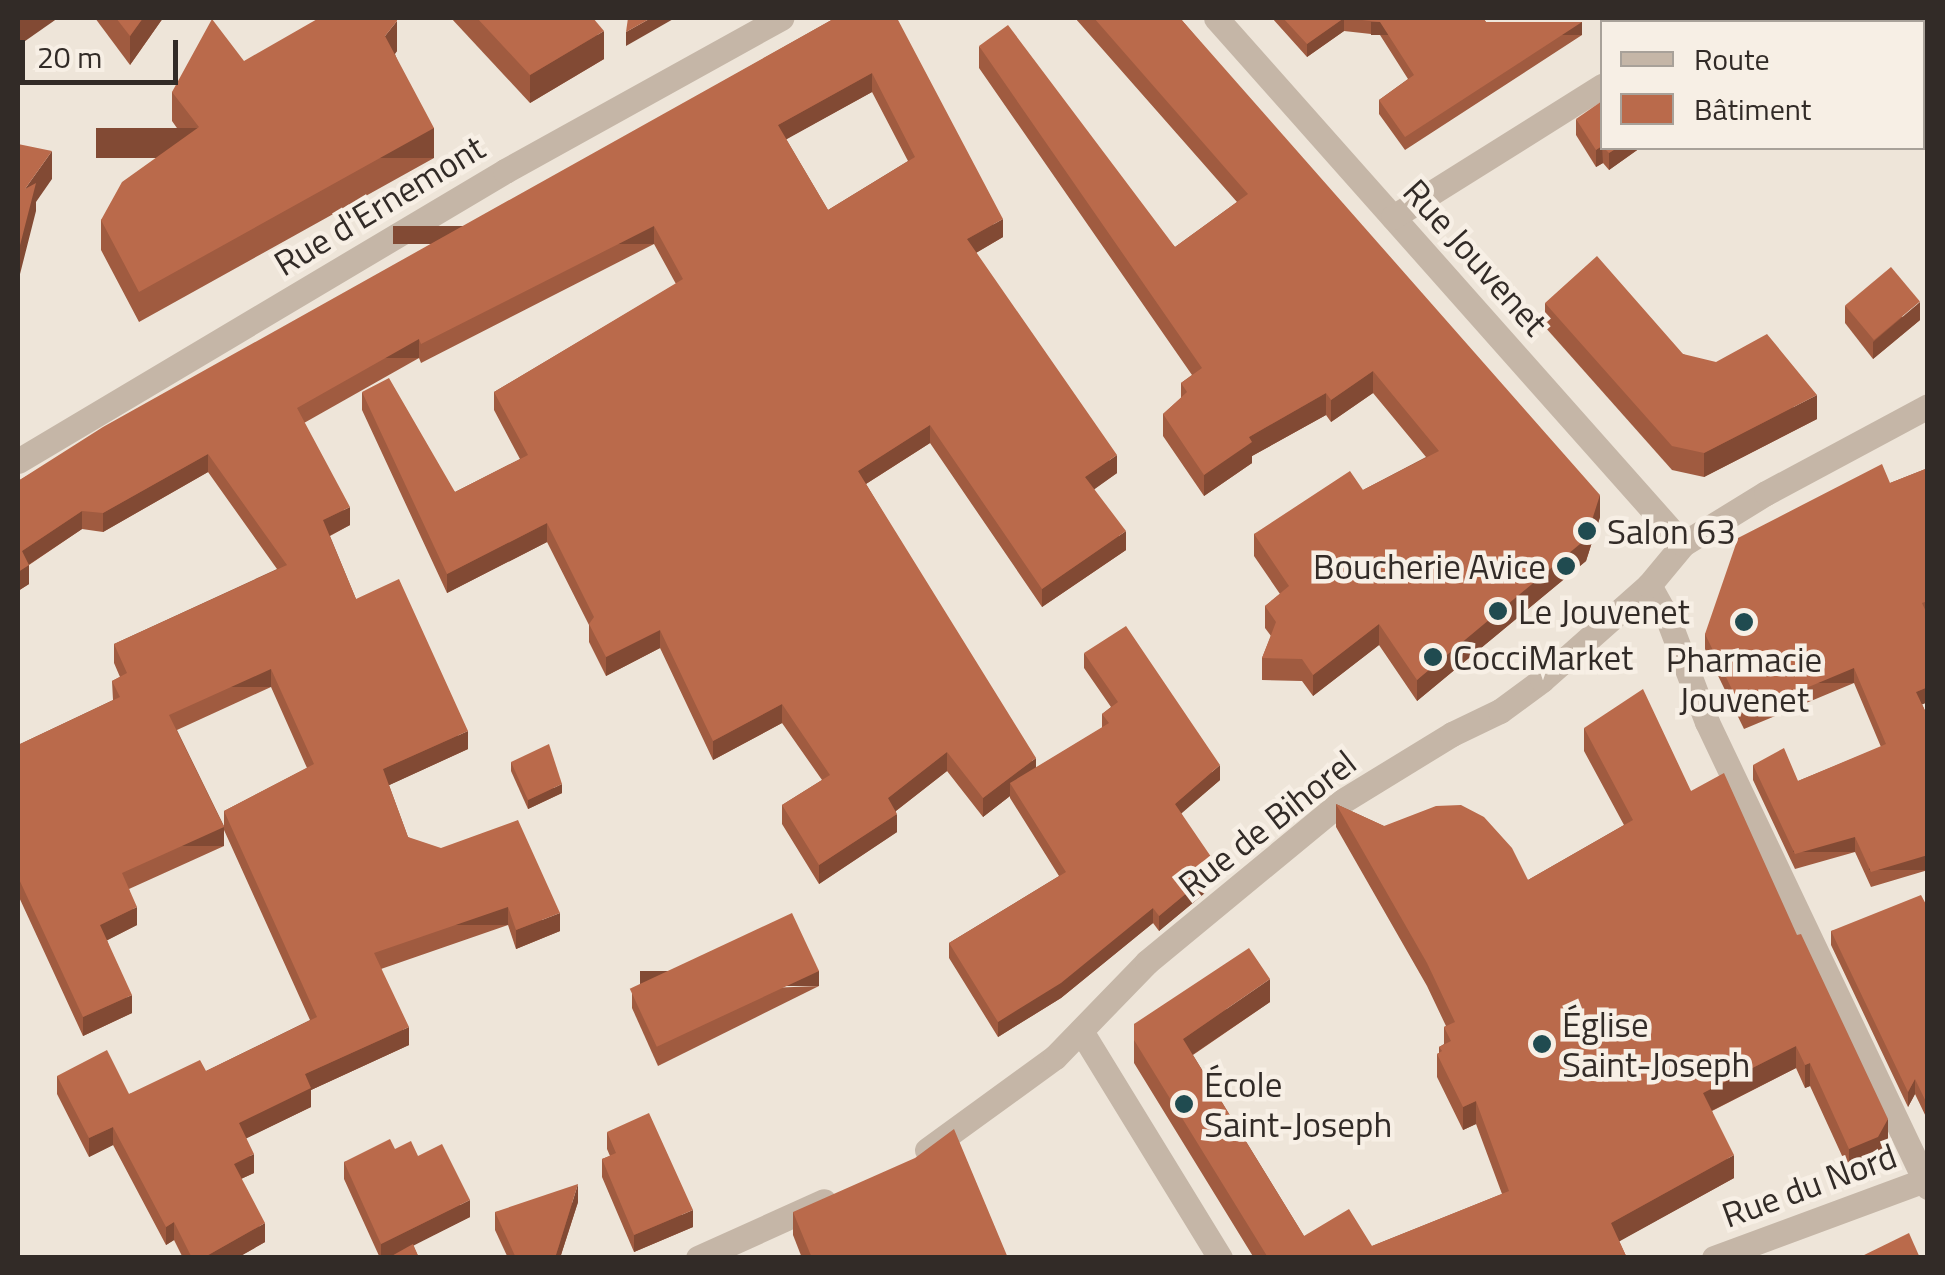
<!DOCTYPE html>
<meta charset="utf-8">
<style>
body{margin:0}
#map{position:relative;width:1945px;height:1275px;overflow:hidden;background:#eee5d9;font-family:"Titillium Web",sans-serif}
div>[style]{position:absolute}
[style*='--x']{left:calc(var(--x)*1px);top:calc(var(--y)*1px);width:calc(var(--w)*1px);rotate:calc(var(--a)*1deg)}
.minor>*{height:25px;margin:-12.5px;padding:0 12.5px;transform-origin:12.5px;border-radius:12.5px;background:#c5b6a7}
.tertiary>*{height:25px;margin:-12.5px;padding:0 12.5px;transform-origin:12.5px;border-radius:12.5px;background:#c5b6a7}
.wall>*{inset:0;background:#a05b40}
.shaded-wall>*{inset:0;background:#824a34;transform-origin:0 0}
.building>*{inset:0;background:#ba6a4b;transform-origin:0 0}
.dots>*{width:28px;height:28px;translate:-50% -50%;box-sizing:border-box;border:5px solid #f7efe5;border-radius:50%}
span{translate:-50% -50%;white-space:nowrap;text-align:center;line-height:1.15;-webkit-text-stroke:9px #f7efe5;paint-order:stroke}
.street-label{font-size:35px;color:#322b27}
.poi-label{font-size:35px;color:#322b27}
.left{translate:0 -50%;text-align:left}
.right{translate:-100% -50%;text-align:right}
.frame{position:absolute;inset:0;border:20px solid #322b27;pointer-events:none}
.legend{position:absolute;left:1600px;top:20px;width:325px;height:130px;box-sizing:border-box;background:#f7efe5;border:2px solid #a8a199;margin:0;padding:12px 18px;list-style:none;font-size:30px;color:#322b27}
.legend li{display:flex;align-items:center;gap:20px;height:50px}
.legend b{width:50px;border:2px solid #a8a199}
.scale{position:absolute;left:20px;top:40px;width:158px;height:45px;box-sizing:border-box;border:5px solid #322b27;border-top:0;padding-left:12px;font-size:30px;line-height:35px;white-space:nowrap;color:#322b27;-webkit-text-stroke:8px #f7efe5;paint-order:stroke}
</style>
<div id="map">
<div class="minor">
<i style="--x:1216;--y:18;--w:703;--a:48.4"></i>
<i style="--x:1703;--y:22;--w:9;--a:-27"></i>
<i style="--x:1393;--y:217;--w:247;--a:-32.1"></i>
<i style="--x:18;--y:461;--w:567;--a:-30.77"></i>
<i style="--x:505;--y:171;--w:316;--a:-29"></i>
<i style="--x:1649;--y:585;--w:39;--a:61"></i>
<i style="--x:1668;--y:619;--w:110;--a:69.3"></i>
<i style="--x:1707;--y:722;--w:515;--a:64.58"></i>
<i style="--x:1081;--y:1031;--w:266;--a:58.5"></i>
<i style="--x:1714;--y:1258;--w:228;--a:-20.3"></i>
</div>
<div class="tertiary">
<i style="--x:927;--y:1150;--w:158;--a:-36"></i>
<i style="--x:1055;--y:1057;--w:132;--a:-45.9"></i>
<i style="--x:1147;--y:962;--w:251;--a:-39.5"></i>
<i style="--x:1341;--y:802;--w:130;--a:-31.5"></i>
<i style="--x:1452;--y:734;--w:53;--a:-25.6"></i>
<i style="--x:1500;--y:711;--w:52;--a:-36.4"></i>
<i style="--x:1542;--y:680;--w:143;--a:-41.6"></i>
<i style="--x:1649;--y:585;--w:53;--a:-50.3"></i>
<i style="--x:1683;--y:544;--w:97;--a:-31.6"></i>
<i style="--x:1766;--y:493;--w:184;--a:-28.2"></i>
<i style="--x:698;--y:1258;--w:138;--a:-24.3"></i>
</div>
<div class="wall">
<i style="clip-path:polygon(95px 18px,163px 18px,130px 65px)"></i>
<i style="clip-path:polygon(451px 18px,593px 18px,604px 59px,530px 103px)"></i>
<i style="clip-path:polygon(evenodd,835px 18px,1003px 237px,976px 253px,1117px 473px,1094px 489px,1126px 550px,1042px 607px,930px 443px,866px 484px,1036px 768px,1102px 728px,1102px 714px,1111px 707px,1084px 668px,1084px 653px,1220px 780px,1181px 813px,1218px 882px,1159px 931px,1153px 923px,1061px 998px,998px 1037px,949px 958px,949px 943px,1059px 876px,1010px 798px,1010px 796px,983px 817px,947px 771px,896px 811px,897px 832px,819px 884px,782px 824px,782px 805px,822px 780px,782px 723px,713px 760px,660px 648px,606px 676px,589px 642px,589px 625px,547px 542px,447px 593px,362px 410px,362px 392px,455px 492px,520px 459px,494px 410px,494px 392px,676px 284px,654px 244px,421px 363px,419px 358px,304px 423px,350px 525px,330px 536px,356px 599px,468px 749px,389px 785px,408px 837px,560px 931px,516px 949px,508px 925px,381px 969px,409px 1045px,311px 1090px,311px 1107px,246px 1138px,254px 1173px,241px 1179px,265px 1242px,237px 1258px,183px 1258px,174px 1240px,166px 1245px,113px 1145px,89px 1157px,57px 1094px,57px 1076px,129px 1094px,206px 1071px,310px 1020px,224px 830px,224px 846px,129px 889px,137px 925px,107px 940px,132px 1013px,83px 1036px,18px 895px,18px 745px,113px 700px,112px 681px,120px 677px,114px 663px,114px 644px,277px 569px,208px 472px,103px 532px,82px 529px,29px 565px,29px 584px,18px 591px,18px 481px,835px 18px,872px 92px,908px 161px,828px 210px,786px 139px,872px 92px,835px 18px,271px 687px,307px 768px,224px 811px,224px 826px,177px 730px,271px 687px)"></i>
<i style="clip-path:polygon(1075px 18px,1180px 18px,1600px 517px,1586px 561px,1417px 701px,1379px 645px,1313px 696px,1302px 681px,1262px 680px,1262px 658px,1271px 636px,1265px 628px,1265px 606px,1280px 594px,1254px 556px,1254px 534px,1363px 490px,1426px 457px,1373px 393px,1331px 422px,1326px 415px,1252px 456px,1252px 463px,1204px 496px,1163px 436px,1163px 414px,1181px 398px,1181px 383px,1192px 375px,979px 68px,979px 46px,1175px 247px,1237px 202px)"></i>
<i style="clip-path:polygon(1272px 18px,1483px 18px,1486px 22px,1582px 35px,1405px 150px,1379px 114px,1379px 100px,1408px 79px,1380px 35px,1344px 31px,1307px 57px)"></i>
<i style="clip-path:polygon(1844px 18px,1928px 18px,1928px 56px,1922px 60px,1922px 22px,1847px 22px)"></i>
<i style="clip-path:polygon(397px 51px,395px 54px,434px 158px,139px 322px,101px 250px,101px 220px,184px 138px,172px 121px,172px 92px,244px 61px)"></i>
<i style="clip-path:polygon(1576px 119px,1602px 148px,1640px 148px,1609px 170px,1603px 163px,1596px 167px,1576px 135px)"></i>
<i style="clip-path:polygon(1545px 303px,1683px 354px,1817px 419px,1704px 477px,1672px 470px,1545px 327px)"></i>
<i style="clip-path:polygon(1845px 306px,1920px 320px,1873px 359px,1845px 323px)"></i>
<i style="clip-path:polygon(1928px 468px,1928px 702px,1922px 704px,1928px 717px,1928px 870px,1871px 887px,1855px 852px,1795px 869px,1753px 780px,1753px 765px,1798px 781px,1881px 747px,1854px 683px,1744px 729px,1705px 649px,1705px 634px,1890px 483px)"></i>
<i style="clip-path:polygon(1584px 728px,1691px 791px,1888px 1142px,1878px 1160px,1849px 1171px,1810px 1086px,1805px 1088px,1796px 1068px,1712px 1111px,1734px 1178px,1619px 1241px,1627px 1258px,1254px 1258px,1134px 1063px,1134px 1024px,1270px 1002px,1193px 1055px,1304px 1236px,1372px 1246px,1502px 1194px,1476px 1124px,1463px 1130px,1437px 1077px,1437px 1054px,1439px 1053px,1439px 1047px,1444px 1044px,1444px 1027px,1446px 1026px,1427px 986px,1336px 827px,1336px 804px,1384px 826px,1528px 880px,1624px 825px,1584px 751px)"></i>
<i style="clip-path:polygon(511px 762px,562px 793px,528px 809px,511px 771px)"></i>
<i style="clip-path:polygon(1928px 908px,1928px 1121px,1915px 1094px,1908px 1107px,1831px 945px,1831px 931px)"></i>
<i style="clip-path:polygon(819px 986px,658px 1066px,632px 1008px,632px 993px)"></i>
<i style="clip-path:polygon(607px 1132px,693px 1227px,634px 1252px,602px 1177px,602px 1159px,610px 1156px,607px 1149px)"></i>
<i style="clip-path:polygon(395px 1149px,418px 1156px,470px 1217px,413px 1245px,419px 1258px,380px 1258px,344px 1179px,344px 1162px)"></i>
<i style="clip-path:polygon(578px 1202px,560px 1258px,508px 1258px,495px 1230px,495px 1212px)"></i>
<i style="clip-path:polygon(793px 1212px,1008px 1258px,802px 1258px,793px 1235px)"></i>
</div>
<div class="shaded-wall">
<i style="clip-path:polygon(18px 18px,58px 18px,18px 46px)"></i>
<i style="clip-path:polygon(143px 18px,163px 18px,130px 65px,130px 36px)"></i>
<i style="clip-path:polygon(651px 18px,675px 18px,626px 46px,626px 32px)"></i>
<i style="clip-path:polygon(1344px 18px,1344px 31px,1307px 57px,1307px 44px)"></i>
<i style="clip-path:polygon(1804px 18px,1831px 18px,1823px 22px,1796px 22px)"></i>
<i style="clip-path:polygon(397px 21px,397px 51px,385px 66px,385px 36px)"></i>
<i style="left:1582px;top:22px;width:13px;height:211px;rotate:90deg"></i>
<i style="clip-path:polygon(604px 31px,604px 59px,530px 103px,530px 75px)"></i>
<i style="clip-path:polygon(1928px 39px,1928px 56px,1922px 60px,1922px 43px)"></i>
<i style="clip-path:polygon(872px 73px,872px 92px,778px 144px,778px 125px)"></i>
<i style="left:434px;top:128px;width:30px;height:338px;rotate:90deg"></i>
<i style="clip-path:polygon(1602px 146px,1603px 163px,1596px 167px,1596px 150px)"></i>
<i style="clip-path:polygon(1617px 148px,1640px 148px,1609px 170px,1609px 153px)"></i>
<i style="clip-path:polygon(52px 151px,52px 179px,36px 202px,36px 211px,18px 282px,18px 253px,25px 189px)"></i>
<i style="clip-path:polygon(1003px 219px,1003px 237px,967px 258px,967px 239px)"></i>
<i style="left:654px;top:226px;width:18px;height:261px;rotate:90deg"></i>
<i style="clip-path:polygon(1920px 302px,1920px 320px,1873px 359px,1873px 342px)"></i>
<i style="left:419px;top:339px;width:19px;height:140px;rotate:90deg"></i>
<i style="clip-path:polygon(1373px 371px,1373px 393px,1331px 422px,1331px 400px)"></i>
<i style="clip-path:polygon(1326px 393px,1326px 415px,1252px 456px,1252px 463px,1204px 496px,1204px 475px,1249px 437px)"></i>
<i style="clip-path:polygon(1817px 395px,1817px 419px,1704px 477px,1704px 453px)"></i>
<i style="clip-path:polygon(930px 425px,930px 443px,858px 489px,858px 471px)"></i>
<i style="clip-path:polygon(208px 454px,208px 472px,103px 532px,103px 513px)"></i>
<i style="clip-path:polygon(1117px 455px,1117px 473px,1085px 496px,1085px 477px)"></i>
<i style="clip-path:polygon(1600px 495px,1600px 517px,1586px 561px,1417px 701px,1417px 680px)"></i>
<i style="clip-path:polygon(350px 507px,350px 525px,323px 539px,323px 520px)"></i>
<i style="clip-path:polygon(82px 511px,82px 529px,22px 569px,22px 551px)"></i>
<i style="clip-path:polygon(547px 523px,547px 542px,447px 593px,447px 574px)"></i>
<i style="clip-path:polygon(1126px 531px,1126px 550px,1042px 607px,1042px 589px)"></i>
<i style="clip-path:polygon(29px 565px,29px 584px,18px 591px,18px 572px)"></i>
<i style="clip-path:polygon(1379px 624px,1379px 645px,1313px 696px,1313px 675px)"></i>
<i style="clip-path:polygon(660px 630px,660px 648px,606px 676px,606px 657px)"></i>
<i style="left:1854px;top:668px;width:15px;height:119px;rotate:90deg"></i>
<i style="left:271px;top:669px;width:18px;height:112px;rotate:90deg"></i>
<i style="clip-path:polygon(1928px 687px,1928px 702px,1916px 707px,1916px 692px)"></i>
<i style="clip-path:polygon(782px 704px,782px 723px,713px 760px,713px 741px)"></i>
<i style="clip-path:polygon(468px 731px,468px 749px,383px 788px,383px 769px)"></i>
<i style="clip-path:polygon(947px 752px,947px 771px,888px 817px,888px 798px)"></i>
<i style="clip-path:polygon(1036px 758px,1036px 776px,1010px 783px,1010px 796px,983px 817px,983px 798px)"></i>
<i style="clip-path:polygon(1220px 765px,1220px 780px,1175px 819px,1175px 804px)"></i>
<i style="clip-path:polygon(562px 784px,562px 793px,528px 809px,528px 800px)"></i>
<i style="clip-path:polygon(897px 814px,897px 832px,819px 884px,819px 865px)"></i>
<i style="left:224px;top:827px;width:19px;height:112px;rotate:90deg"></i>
<i style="left:1855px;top:837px;width:15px;height:62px;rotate:90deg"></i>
<i style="left:1928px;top:855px;width:15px;height:59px;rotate:90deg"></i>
<i style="clip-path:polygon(1218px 867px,1218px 882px,1159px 931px,1159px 916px)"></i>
<i style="clip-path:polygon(137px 907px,137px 925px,100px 944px,100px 925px)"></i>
<i style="left:508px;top:907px;width:18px;height:142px;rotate:90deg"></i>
<i style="clip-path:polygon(1153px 908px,1153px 923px,1061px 998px,998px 1037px,998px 1022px)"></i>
<i style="clip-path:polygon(560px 913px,560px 931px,516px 949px,516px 930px)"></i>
<i style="left:819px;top:971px;width:15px;height:179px;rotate:90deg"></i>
<i style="clip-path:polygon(1270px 979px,1270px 1002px,1183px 1061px,1183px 1039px)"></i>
<i style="clip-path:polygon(132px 995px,132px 1013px,83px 1036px,83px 1017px)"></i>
<i style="clip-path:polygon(409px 1027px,409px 1045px,311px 1090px,311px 1107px,239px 1142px,239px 1123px,305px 1074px)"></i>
<i style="clip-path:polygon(1796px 1046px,1796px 1068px,1703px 1115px,1703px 1093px)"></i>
<i style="clip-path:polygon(1810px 1063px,1810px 1086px,1805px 1088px,1805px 1065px)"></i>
<i style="clip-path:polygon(1915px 1079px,1915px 1094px,1908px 1107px,1908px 1092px)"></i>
<i style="clip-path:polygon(1476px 1101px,1476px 1124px,1463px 1130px,1463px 1107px)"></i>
<i style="clip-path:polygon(1888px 1119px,1888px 1142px,1878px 1160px,1849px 1171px,1849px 1149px)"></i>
<i style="clip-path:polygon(113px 1127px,113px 1145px,89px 1157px,89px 1138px)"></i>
<i style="clip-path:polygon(254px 1154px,254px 1173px,234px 1182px,234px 1164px)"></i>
<i style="clip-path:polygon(1734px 1155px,1734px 1178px,1611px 1246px,1611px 1223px)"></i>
<i style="clip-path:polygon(578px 1184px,578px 1202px,560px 1258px,555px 1258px)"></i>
<i style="clip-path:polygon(470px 1200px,470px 1217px,389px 1258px,381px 1258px,381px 1244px)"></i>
<i style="clip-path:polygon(693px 1210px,693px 1227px,634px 1252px,634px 1235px)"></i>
<i style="clip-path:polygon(174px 1222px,174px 1240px,166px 1245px,166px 1227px)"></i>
<i style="clip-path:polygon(265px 1223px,265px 1242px,237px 1258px,203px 1258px)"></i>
</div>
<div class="building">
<i style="clip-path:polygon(116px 18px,143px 18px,130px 36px)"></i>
<i style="clip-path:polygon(319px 18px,397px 18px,397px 21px,385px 36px,434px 128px,139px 292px,101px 220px,122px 182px,199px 127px,172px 92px,212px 19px,244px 61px)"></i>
<i style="clip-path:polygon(477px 18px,593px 18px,604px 31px,530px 75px)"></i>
<i style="clip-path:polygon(628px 18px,651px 18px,626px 32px)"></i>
<i style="clip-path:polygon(evenodd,835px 18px,897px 18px,1003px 219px,967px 239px,1117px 455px,1085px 477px,1126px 531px,1042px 589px,930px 425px,858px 471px,1036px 758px,983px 798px,947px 752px,888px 798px,897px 814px,819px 865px,782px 805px,830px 775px,782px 704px,713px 741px,660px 630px,606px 657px,589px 624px,594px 617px,547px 523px,447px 574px,362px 392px,389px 378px,455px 492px,528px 455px,494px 392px,683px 279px,654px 226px,421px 344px,419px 339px,297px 408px,350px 507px,323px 520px,356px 599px,399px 579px,468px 731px,383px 769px,408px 837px,441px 848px,518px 820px,560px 913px,516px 930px,508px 907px,374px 953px,409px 1027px,305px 1074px,311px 1088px,239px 1123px,254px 1154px,234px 1164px,265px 1223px,203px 1258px,192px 1258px,174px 1222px,166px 1227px,113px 1127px,89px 1138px,57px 1076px,107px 1050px,129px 1094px,200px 1060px,206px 1071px,317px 1017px,224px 811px,314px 764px,271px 669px,169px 715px,224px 827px,122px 873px,137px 907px,100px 925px,132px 995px,83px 1017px,18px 877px,18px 745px,120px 697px,112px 681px,127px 673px,114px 644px,287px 565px,208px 454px,103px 513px,82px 511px,22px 551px,29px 565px,18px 572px,18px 481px,103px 427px,835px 18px,872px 73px,915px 157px,828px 210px,778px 125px,872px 73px)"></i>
<i style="clip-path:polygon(1094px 18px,1180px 18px,1600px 495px,1586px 539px,1417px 680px,1379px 624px,1313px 675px,1302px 659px,1262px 658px,1276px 622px,1265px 606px,1289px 586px,1254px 534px,1350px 471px,1363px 490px,1439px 451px,1373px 371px,1331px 400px,1326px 393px,1249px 437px,1252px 442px,1204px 475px,1163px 414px,1187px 392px,1181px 383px,1202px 368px,979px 46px,1008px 25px,1175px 247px,1248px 194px)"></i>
<i style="clip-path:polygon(1283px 18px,1483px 18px,1486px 22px,1582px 22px,1405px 137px,1379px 100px,1414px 75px,1380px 22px,1344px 18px,1307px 44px)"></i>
<i style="clip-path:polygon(1732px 18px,1804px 18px,1796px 22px,1725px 22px)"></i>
<i style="clip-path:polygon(1857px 18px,1928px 18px,1928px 39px,1922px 43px,1922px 22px,1861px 22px)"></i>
<i style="clip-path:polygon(1602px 101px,1602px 146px,1596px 150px,1576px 119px)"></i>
<i style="clip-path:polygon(18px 144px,52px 151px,25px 189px,36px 183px,18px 253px)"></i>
<i style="clip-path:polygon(1604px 148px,1617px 148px,1609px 153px)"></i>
<i style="clip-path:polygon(1597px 256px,1683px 354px,1716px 362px,1767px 334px,1817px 395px,1704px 453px,1672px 446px,1545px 303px)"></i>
<i style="left:1891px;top:267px;width:45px;height:60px;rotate:50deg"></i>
<i style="clip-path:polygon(1882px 464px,1890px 483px,1928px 468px,1928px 601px,1922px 603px,1928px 616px,1928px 687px,1916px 692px,1928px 717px,1928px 855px,1871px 872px,1855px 837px,1795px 854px,1753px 765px,1784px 748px,1798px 781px,1886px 744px,1854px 668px,1744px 714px,1705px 634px,1738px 538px)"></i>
<i style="clip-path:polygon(1126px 626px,1220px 765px,1175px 804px,1218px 867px,1159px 916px,1153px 908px,1061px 983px,998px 1022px,949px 943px,1066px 872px,1010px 783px,1109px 723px,1102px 714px,1118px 702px,1084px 653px)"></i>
<i style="clip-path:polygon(1643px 689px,1691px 791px,1724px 773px,1797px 935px,1801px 934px,1888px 1119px,1878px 1137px,1849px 1149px,1810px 1063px,1805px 1065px,1796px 1046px,1703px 1093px,1734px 1155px,1611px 1223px,1627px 1258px,1265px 1258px,1267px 1256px,1134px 1040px,1134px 1024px,1249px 948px,1270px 979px,1183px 1039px,1304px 1236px,1349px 1209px,1372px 1246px,1509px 1191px,1476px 1101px,1463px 1107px,1437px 1054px,1442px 1051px,1439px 1047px,1451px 1041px,1444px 1027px,1455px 1022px,1427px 963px,1336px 804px,1384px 826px,1436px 806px,1461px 805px,1484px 817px,1512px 848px,1528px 880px,1633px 820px,1584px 728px)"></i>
<i style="clip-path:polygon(549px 744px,562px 784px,528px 800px,511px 762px)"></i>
<i style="clip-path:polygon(1921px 895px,1928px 908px,1928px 1106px,1915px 1079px,1908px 1092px,1831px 931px)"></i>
<i style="left:792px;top:913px;width:64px;height:179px;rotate:65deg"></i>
<i style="clip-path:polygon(649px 1113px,693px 1210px,634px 1235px,602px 1159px,616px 1153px,607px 1132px)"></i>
<i style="clip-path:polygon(954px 1129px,1008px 1258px,812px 1258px,793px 1212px,915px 1158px)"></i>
<i style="clip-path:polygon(390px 1139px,395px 1149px,411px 1141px,418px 1156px,442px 1144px,470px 1200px,381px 1244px,344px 1162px)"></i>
<i style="clip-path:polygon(578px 1184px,555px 1258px,516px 1258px,495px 1212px)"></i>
<i style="clip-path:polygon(1909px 1233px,1920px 1258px,1858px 1258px)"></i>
<i style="clip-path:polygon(413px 1244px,419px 1258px,388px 1258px)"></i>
</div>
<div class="dots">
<i style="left:1587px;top:531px;background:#204b50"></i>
<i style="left:1566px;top:566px;background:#204b50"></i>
<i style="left:1498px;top:611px;background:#204b50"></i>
<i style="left:1744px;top:622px;background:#204b50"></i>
<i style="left:1433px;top:657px;background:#204b50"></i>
<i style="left:1542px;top:1044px;background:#204b50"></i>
<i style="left:1184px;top:1104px;background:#204b50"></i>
</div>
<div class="street-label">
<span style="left:379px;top:205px;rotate:-31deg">Rue d'Ernemont</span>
<span style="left:1476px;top:257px;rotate:48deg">Rue Jouvenet</span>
<span style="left:1267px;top:823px;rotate:-38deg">Rue de Bihorel</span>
<span style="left:1809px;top:1185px;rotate:-20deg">Rue du Nord</span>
</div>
<div class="poi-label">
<span class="left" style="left:1607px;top:531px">Salon 63</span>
<span class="right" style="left:1546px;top:566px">Boucherie Avice</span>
<span class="left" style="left:1518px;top:611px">Le Jouvenet</span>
<span class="left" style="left:1453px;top:657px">CocciMarket</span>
<span style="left:1744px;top:679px">Pharmacie<br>Jouvenet</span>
<span class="left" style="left:1562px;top:1044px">Église<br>Saint-Joseph</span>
<span class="left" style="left:1204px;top:1104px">École<br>Saint-Joseph</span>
</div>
<div class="frame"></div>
<ul class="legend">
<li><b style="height:12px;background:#c5b6a7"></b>Route</li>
<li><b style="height:28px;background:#ba6a4b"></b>Bâtiment</li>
</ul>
<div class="scale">20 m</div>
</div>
